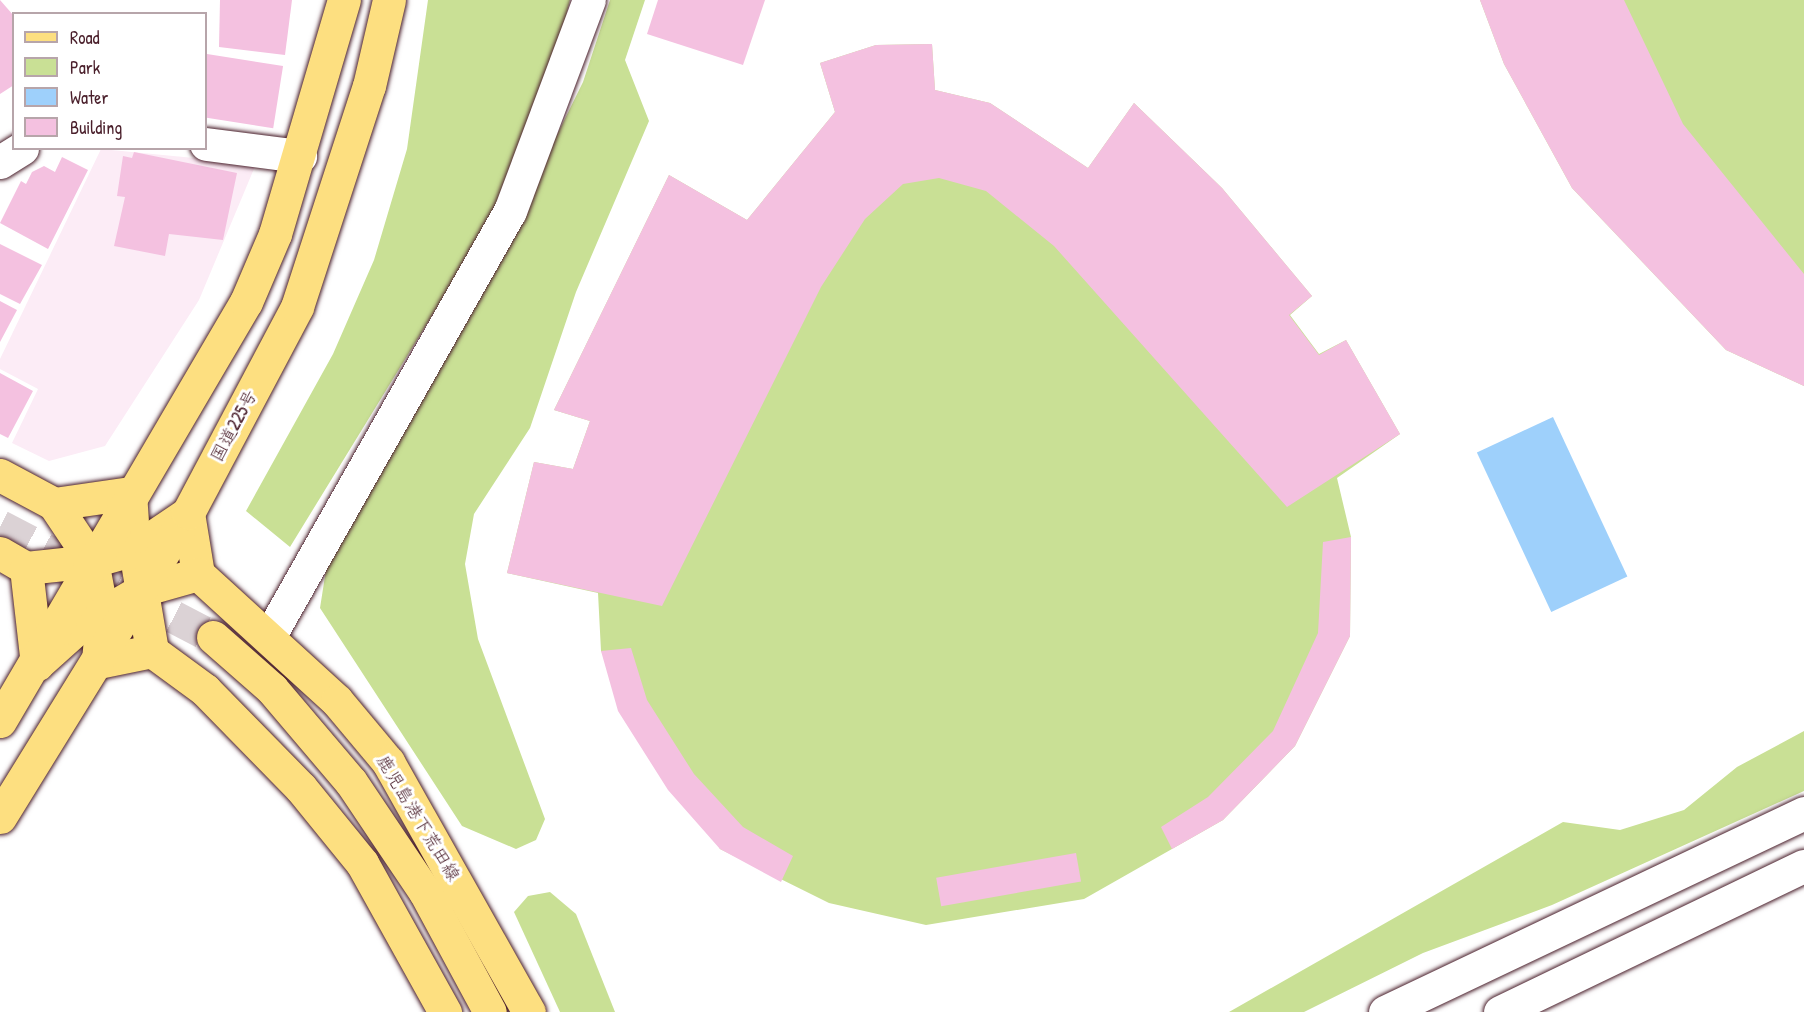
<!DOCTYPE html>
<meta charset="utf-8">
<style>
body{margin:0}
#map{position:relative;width:1804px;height:1012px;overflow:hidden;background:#fff;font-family:"Patrick Hand","Klee One",sans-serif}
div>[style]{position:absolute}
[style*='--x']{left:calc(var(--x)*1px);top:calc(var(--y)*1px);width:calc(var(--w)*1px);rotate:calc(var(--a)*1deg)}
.built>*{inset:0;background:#fcecf6}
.green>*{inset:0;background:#c9e095}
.water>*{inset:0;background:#9ed0fb;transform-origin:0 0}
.building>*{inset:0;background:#f4c1e0;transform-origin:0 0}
.major-tunnel>*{height:33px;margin-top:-16.5px;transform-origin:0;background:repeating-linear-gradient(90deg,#dbd2d5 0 33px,transparent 0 49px)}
.roads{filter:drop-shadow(0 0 2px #4a1f2b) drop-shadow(0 0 2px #4a1f2b)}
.minor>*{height:33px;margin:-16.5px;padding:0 16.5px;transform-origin:16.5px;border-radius:16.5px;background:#fff}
.major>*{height:33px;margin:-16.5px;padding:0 16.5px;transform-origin:16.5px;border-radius:16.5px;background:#fddf80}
.highway>*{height:33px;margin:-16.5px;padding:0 16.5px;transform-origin:16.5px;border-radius:16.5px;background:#fddf80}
span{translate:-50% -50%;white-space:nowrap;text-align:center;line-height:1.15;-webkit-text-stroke:6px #fff;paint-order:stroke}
.street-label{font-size:18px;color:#4a1f2b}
.legend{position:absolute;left:12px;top:12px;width:195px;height:138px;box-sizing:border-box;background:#fff;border:2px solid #b7a5aa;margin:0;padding:8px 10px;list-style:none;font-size:18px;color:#4a1f2b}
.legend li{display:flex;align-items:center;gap:12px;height:30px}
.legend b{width:30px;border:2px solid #b7a5aa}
</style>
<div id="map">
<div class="built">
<i style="clip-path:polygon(101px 149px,256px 164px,199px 300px,105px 446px,49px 461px,12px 443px,38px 389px,0 369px,0 359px)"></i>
</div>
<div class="green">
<i style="clip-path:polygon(428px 0,570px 0,554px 63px,496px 211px,290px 547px,246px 511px,333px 354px,374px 260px,407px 149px)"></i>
<i style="clip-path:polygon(610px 0,645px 0,625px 60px,649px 121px,576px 292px,530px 428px,474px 514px,465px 564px,478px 639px,545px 819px,536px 840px,516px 849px,462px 826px,320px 608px,328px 557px,488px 275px,583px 82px)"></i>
<i style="clip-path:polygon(1480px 0,1804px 0,1804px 386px,1726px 350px,1572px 188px,1504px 64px)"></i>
<i style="clip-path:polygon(932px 44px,935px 90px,990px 103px,1088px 168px,1134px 103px,1222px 188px,1312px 296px,1290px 315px,1319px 354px,1346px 340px,1400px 434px,1337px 478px,1351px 537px,1350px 636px,1295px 746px,1223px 820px,1084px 899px,926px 925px,829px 903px,720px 849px,601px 651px,598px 593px,507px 573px,534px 462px,573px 469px,590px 421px,554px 410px,669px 175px,747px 220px,835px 112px,820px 63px,876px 45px)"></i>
<i style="clip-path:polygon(1804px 731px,1804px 791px,1552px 905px,1423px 953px,1304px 1012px,1229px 1012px,1563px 822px,1620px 830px,1684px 810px,1737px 767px)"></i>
<i style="clip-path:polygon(550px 892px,576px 914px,615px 1012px,560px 1012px,514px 912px,528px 896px)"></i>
</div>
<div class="water">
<i style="left:1553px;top:417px;width:176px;height:84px;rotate:65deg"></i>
</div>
<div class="building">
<i style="clip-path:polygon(0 0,14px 16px,14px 85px,0 94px)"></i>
<i style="clip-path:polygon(220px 0,292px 0,285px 55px,219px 47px)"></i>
<i style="clip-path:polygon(658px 0,765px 0,743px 65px,647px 34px)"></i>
<i style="clip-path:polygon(1480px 0,1624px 0,1683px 124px,1804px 274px,1804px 386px,1726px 350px,1572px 188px,1504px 64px)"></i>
<i style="clip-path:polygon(932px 44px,935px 90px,990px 103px,1088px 168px,1134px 103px,1222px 188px,1312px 296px,1289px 315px,1319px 355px,1346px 340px,1400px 434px,1287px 507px,1054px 246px,986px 191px,939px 178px,903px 184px,865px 219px,821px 287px,662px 606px,507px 573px,534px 462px,573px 469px,590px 421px,554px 410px,669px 175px,747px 220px,835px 112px,820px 63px,876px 45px)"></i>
<i style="left:207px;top:54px;width:77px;height:63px;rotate:9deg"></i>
<i style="clip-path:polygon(134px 152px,237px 173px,223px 240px,169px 234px,165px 256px,114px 246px,125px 197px,117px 196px,123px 156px,132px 158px)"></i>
<i style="clip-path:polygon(62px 157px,88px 170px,48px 249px,0 223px,21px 181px,26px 184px,32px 172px,44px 166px,55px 172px)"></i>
<i style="clip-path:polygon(0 244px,42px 265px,20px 304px,0 294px)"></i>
<i style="clip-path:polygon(0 301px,17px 310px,0 342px)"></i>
<i style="clip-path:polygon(0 373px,33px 391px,8px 438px,0 434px)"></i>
<i style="clip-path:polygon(1351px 537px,1350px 636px,1295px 746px,1223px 820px,1172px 849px,1161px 827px,1208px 797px,1273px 731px,1318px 633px,1323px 542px)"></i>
<i style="clip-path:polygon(631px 648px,647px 700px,694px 774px,743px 827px,793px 856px,781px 882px,720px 849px,668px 790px,618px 711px,601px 651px)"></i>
<i style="left:1076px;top:853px;width:29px;height:142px;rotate:80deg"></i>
</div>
<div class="major-tunnel">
<i style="--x:0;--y:526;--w:240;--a:27.5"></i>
</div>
<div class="roads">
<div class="minor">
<i style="--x:206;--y:144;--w:95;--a:7.3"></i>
<i style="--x:0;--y:162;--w:26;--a:-32"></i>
<i style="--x:270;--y:635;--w:487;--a:-60.5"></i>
<i style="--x:510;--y:211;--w:225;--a:-69.5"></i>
<i style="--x:1385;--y:1012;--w:464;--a:-25.4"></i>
<i style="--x:1500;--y:1012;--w:337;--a:-25.7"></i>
</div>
<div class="major">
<i style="--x:0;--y:475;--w:61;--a:28.2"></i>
<i style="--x:54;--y:504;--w:69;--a:56.3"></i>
<i style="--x:92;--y:561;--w:53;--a:79.1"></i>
<i style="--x:102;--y:613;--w:49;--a:94.7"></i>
<i style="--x:98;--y:662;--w:55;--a:-11.5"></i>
<i style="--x:54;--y:504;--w:77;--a:-8.2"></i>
<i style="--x:130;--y:493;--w:27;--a:86"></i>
<i style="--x:0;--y:553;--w:30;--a:30"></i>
<i style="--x:26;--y:568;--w:66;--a:-6.1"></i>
<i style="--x:92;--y:561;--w:45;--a:-15.6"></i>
<i style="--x:135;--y:549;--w:64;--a:-34.2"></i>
<i style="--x:188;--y:513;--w:62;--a:80.7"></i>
<i style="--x:26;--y:568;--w:97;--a:83.5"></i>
<i style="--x:138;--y:568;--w:84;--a:80.4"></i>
<i style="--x:198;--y:574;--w:188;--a:42.4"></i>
<i style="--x:337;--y:701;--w:80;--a:50.1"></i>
<i style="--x:388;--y:762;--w:287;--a:60.6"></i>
<i style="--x:213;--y:637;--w:79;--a:41.4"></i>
<i style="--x:272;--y:689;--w:122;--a:49.7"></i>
<i style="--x:351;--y:782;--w:133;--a:56.1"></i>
<i style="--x:425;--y:892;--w:136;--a:61.6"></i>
<i style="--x:152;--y:651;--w:66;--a:36.3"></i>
<i style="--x:205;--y:690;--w:137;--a:45.6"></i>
<i style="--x:301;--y:788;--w:97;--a:50.9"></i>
<i style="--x:362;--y:863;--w:171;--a:60.9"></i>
<i style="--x:37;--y:664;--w:52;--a:-41.9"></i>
<i style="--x:76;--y:629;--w:77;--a:-30.6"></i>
<i style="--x:142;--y:590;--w:58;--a:-15.9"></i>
</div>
<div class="highway">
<i style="--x:0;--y:721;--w:486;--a:-59.6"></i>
<i style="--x:246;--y:302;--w:74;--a:-66.9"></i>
<i style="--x:275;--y:234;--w:244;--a:-73.6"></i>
<i style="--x:0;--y:817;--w:357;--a:-58.3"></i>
<i style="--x:188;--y:513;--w:233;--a:-62.1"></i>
<i style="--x:297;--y:307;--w:232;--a:-72"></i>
<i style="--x:369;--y:86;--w:88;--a:-76.9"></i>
</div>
</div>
<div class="street-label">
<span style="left:234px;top:426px;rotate:-62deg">国道225号</span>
<span style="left:418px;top:818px;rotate:59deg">鹿児島港下荒田線</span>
</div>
<ul class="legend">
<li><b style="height:8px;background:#fddf80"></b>Road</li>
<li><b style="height:16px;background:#c9e095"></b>Park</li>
<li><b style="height:16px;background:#9ed0fb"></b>Water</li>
<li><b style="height:16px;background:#f4c1e0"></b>Building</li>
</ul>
</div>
